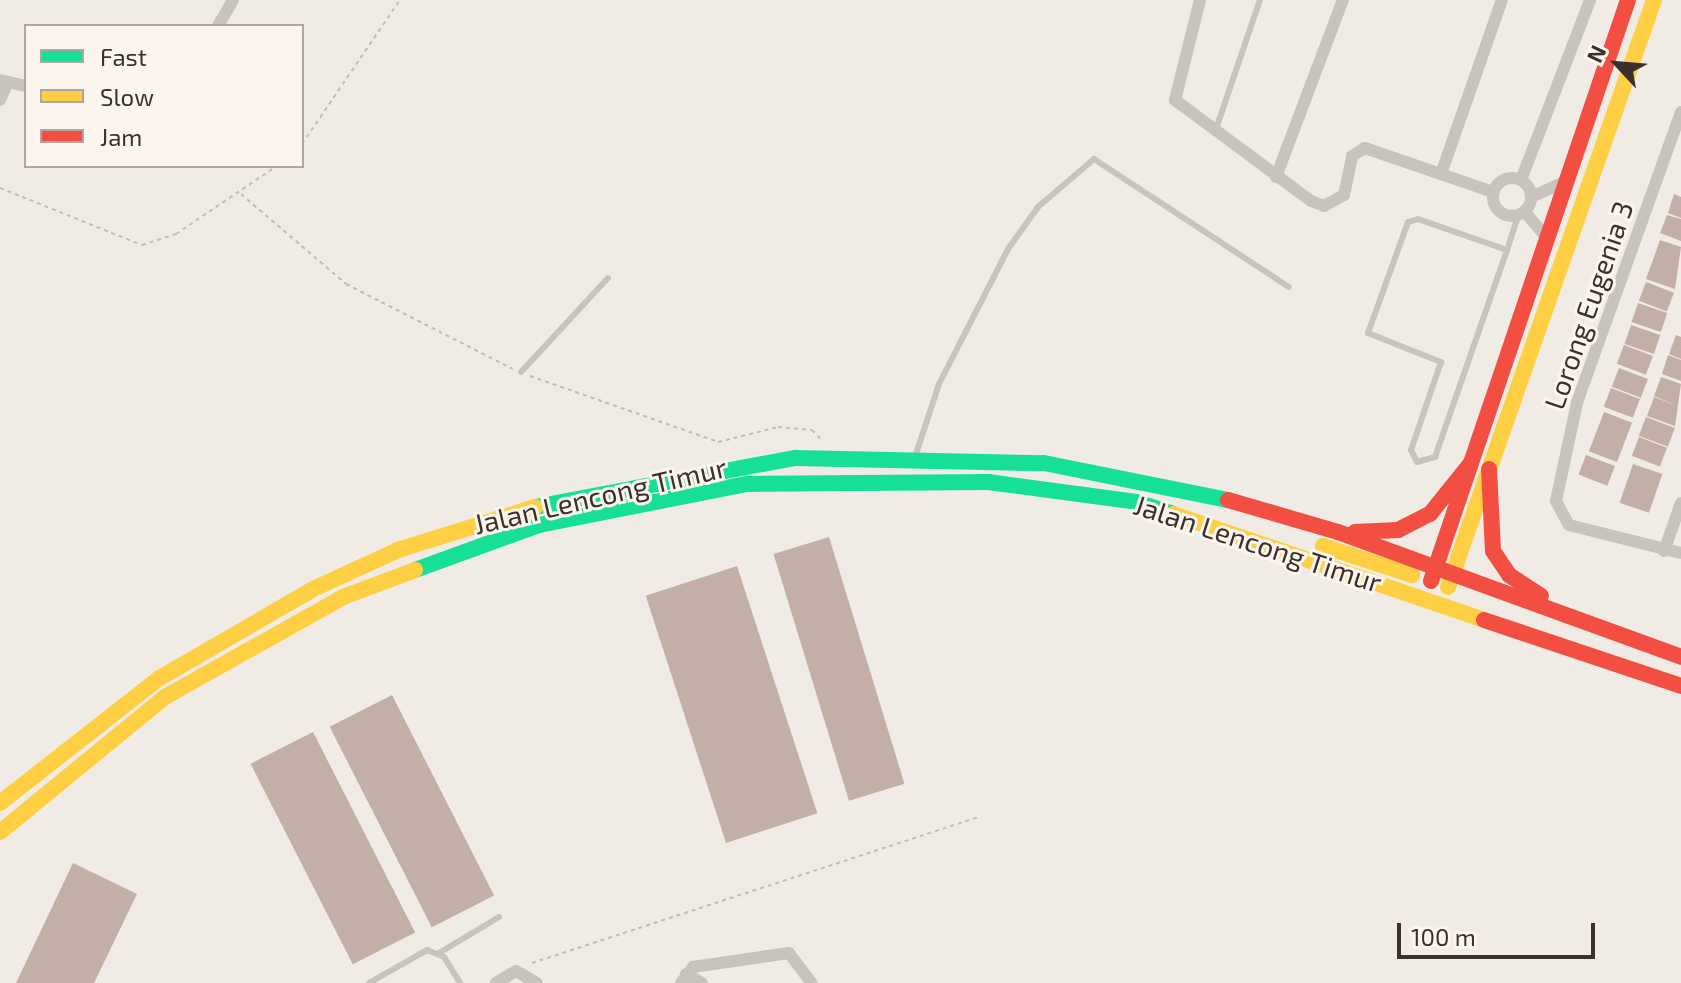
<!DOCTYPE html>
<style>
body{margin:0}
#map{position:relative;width:1681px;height:983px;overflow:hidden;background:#f0ebe5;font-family:"Exo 2",sans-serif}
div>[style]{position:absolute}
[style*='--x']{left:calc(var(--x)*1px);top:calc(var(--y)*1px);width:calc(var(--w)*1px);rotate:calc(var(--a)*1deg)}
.building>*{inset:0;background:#c3afa7;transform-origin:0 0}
.path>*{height:2px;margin-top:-1px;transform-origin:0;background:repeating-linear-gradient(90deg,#c2bbb6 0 4px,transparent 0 8px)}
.lane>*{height:6px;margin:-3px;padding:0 3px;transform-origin:3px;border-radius:3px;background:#c9c3be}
.street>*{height:12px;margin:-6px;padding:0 6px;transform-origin:6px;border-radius:6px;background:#c9c3be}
.street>.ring{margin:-6px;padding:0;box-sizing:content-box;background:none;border:12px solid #c9c3be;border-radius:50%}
.fast>*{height:16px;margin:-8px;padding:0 8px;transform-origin:8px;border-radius:8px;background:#16e098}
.slow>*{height:16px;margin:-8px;padding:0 8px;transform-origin:8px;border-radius:8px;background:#ffcf43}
.jam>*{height:16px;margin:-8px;padding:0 8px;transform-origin:8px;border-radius:8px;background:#f24e42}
span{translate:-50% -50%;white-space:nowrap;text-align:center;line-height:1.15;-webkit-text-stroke:6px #fbf5ee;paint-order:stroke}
.street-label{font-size:28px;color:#3b302b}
.legend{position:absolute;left:24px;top:24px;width:280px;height:144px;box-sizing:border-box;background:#fbf5ee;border:2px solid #aea6a0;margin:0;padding:10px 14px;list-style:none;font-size:24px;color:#3b302b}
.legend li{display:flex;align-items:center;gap:16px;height:40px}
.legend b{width:40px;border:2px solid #aea6a0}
.north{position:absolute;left:1577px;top:24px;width:80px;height:80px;-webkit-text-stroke:6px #fbf5ee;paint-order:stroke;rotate:296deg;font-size:22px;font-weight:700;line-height:32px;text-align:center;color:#3b302b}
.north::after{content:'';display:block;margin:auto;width:28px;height:36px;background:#3b302b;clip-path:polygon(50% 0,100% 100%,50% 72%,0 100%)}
.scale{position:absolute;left:1397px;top:923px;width:198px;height:36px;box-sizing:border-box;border:4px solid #3b302b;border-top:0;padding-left:10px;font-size:24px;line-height:28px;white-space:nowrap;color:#3b302b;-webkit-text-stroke:6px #fbf5ee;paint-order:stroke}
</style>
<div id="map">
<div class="building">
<i style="clip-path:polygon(1674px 194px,1681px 197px,1681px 218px,1668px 213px)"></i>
<i style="clip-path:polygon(1667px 215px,1681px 219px,1681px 241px,1660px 233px)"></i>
<i style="clip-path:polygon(1660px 240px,1681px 247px,1675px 289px,1646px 279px)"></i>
<i style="left:1646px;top:282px;width:30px;height:20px;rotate:21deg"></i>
<i style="left:1638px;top:303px;width:31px;height:20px;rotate:19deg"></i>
<i style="left:1631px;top:325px;width:31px;height:20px;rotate:19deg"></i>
<i style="clip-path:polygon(1676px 335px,1681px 337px,1681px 359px,1669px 354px)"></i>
<i style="left:1624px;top:345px;width:31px;height:20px;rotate:21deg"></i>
<i style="clip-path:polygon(1668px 355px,1681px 360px,1681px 381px,1662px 374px)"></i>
<i style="left:1619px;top:368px;width:31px;height:20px;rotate:21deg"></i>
<i style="clip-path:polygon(1661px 377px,1681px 384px,1675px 426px,1647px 416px,1654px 397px,1678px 406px,1654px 396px)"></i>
<i style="left:1611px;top:388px;width:31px;height:20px;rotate:21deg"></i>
<i style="left:1604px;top:412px;width:30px;height:42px;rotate:21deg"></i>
<i style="left:1646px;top:417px;width:31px;height:20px;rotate:21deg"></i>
<i style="left:1639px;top:437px;width:30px;height:20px;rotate:21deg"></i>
<i style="left:1586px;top:455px;width:31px;height:21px;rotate:21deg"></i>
<i style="left:1633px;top:464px;width:31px;height:41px;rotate:19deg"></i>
<i style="left:829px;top:537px;width:258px;height:58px;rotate:73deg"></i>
<i style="left:737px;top:566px;width:260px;height:96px;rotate:72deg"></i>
<i style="left:392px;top:695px;width:225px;height:70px;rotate:63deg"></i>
<i style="left:313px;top:732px;width:225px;height:70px;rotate:63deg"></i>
<i style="clip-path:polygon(73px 863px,137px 894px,94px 983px,16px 983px)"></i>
</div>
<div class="path">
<i style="--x:302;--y:144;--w:174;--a:-55.8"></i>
<i style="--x:0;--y:188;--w:153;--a:21.9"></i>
<i style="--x:142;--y:245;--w:36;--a:-18"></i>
<i style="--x:176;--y:234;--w:122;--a:-34"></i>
<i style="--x:241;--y:194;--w:138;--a:40.6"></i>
<i style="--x:346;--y:284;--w:187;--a:27"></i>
<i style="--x:530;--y:376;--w:199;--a:19.3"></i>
<i style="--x:718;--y:442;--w:62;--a:-14"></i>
<i style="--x:778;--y:427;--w:34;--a:5"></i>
<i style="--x:812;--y:430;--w:14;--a:45"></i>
<i style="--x:532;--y:963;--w:471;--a:-18.1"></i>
</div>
<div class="lane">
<i style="--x:1216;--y:129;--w:136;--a:-71.2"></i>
<i style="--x:1507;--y:250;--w:94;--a:-160.8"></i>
<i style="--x:1418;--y:219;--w:10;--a:163"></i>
<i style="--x:1408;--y:222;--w:118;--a:109.8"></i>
<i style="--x:1368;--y:333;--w:79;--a:21.7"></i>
<i style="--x:1441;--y:362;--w:93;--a:108.8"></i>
<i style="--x:1411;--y:450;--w:13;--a:63"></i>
<i style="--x:1417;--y:462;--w:19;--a:-16"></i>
<i style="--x:1435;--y:457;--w:219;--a:-70.8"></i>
<i style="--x:1507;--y:250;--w:36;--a:-72"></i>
<i style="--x:521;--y:372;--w:128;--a:-47.2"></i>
<i style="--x:915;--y:457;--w:77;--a:-71.8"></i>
<i style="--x:939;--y:384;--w:152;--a:-62.9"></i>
<i style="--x:1008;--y:249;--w:52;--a:-54.5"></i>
<i style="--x:1038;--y:207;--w:74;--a:-40.6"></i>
<i style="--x:1094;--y:159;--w:233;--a:33.3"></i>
<i style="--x:439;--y:953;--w:70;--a:-31"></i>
<i style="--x:369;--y:983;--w:67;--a:-29.6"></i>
<i style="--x:427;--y:950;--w:18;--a:22"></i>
<i style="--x:444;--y:957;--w:31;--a:58"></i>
</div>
<div class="street">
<i style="--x:1200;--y:0;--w:103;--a:104"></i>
<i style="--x:1175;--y:100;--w:169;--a:36.6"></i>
<i style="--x:1311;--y:201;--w:14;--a:21"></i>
<i style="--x:1324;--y:206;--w:23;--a:-29"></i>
<i style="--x:1344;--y:195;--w:40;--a:-78"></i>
<i style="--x:1352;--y:156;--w:15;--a:-32"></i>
<i style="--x:1365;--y:148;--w:135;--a:19"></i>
<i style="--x:218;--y:26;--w:30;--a:-60"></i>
<i style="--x:0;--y:80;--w:27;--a:13"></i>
<i style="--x:0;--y:100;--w:20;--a:-66"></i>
<i style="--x:1681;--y:112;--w:309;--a:109.7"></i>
<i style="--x:1577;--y:403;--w:100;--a:102.1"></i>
<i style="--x:1556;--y:501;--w:27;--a:62"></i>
<i style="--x:1569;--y:525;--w:115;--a:14"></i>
<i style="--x:1441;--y:174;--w:184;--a:-70.7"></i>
<i style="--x:1276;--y:177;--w:189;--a:-69.3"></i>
<i class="ring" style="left:1493px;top:178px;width:26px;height:26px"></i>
<i style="--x:1521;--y:180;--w:193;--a:-69"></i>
<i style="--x:1531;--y:197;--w:35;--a:-24"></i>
<i style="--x:1525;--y:212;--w:31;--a:50"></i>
<i style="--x:1664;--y:551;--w:51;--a:-70.5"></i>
<i style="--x:686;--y:974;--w:18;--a:29"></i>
<i style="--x:496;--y:983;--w:23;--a:-31"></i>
<i style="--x:516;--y:971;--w:24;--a:30"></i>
<i style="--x:681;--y:983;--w:20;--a:-53"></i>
<i style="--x:693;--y:967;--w:97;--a:-8.3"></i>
<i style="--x:789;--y:953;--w:38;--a:53"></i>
</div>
<div class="fast">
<i style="--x:535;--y:507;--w:265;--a:-10.7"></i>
<i style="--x:795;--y:458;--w:249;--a:1.2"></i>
<i style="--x:1044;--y:463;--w:188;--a:11.4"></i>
<i style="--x:415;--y:570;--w:132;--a:-19.9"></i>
<i style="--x:539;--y:525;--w:212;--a:-11.2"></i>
<i style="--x:747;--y:484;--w:241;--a:-0.5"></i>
<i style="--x:988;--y:482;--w:150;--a:7.6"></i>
<i style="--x:1137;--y:502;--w:38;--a:18"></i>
</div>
<div class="slow">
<i style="--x:1173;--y:514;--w:329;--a:18.8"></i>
<i style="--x:1323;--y:546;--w:94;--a:18"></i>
<i style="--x:1448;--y:587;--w:622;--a:-70.66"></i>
<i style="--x:0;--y:803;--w:201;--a:-38.1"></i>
<i style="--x:158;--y:679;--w:179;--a:-30.1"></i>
<i style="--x:313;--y:589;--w:94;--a:-24.6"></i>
<i style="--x:398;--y:550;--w:144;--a:-17.4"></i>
<i style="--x:0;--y:832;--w:213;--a:-39.3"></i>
<i style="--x:165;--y:697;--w:204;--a:-29.3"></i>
<i style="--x:343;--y:597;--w:77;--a:-20.6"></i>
</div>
<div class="jam">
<i style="--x:1489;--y:469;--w:82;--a:87.2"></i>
<i style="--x:1493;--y:551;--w:29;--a:56"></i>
<i style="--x:1509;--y:575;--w:38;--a:33"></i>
<i style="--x:1228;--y:500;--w:115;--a:16.2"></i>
<i style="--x:1338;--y:532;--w:365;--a:20"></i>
<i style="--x:1355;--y:532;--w:43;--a:-2.7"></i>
<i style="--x:1398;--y:530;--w:36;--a:-27"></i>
<i style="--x:1430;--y:514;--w:65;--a:-51.2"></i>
<i style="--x:1431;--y:581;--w:613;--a:-71.27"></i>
<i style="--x:1484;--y:620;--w:208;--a:18.5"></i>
</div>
<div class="street-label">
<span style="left:1588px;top:305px;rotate:-71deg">Lorong Eugenia 3</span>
<span style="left:600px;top:495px;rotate:-13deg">Jalan Lencong Timur</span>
<span style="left:1258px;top:543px;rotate:18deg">Jalan Lencong Timur</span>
</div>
<ul class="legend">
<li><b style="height:10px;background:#16e098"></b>Fast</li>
<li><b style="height:10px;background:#ffcf43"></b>Slow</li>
<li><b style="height:10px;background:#f24e42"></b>Jam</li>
</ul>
<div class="north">N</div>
<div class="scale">100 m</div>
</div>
